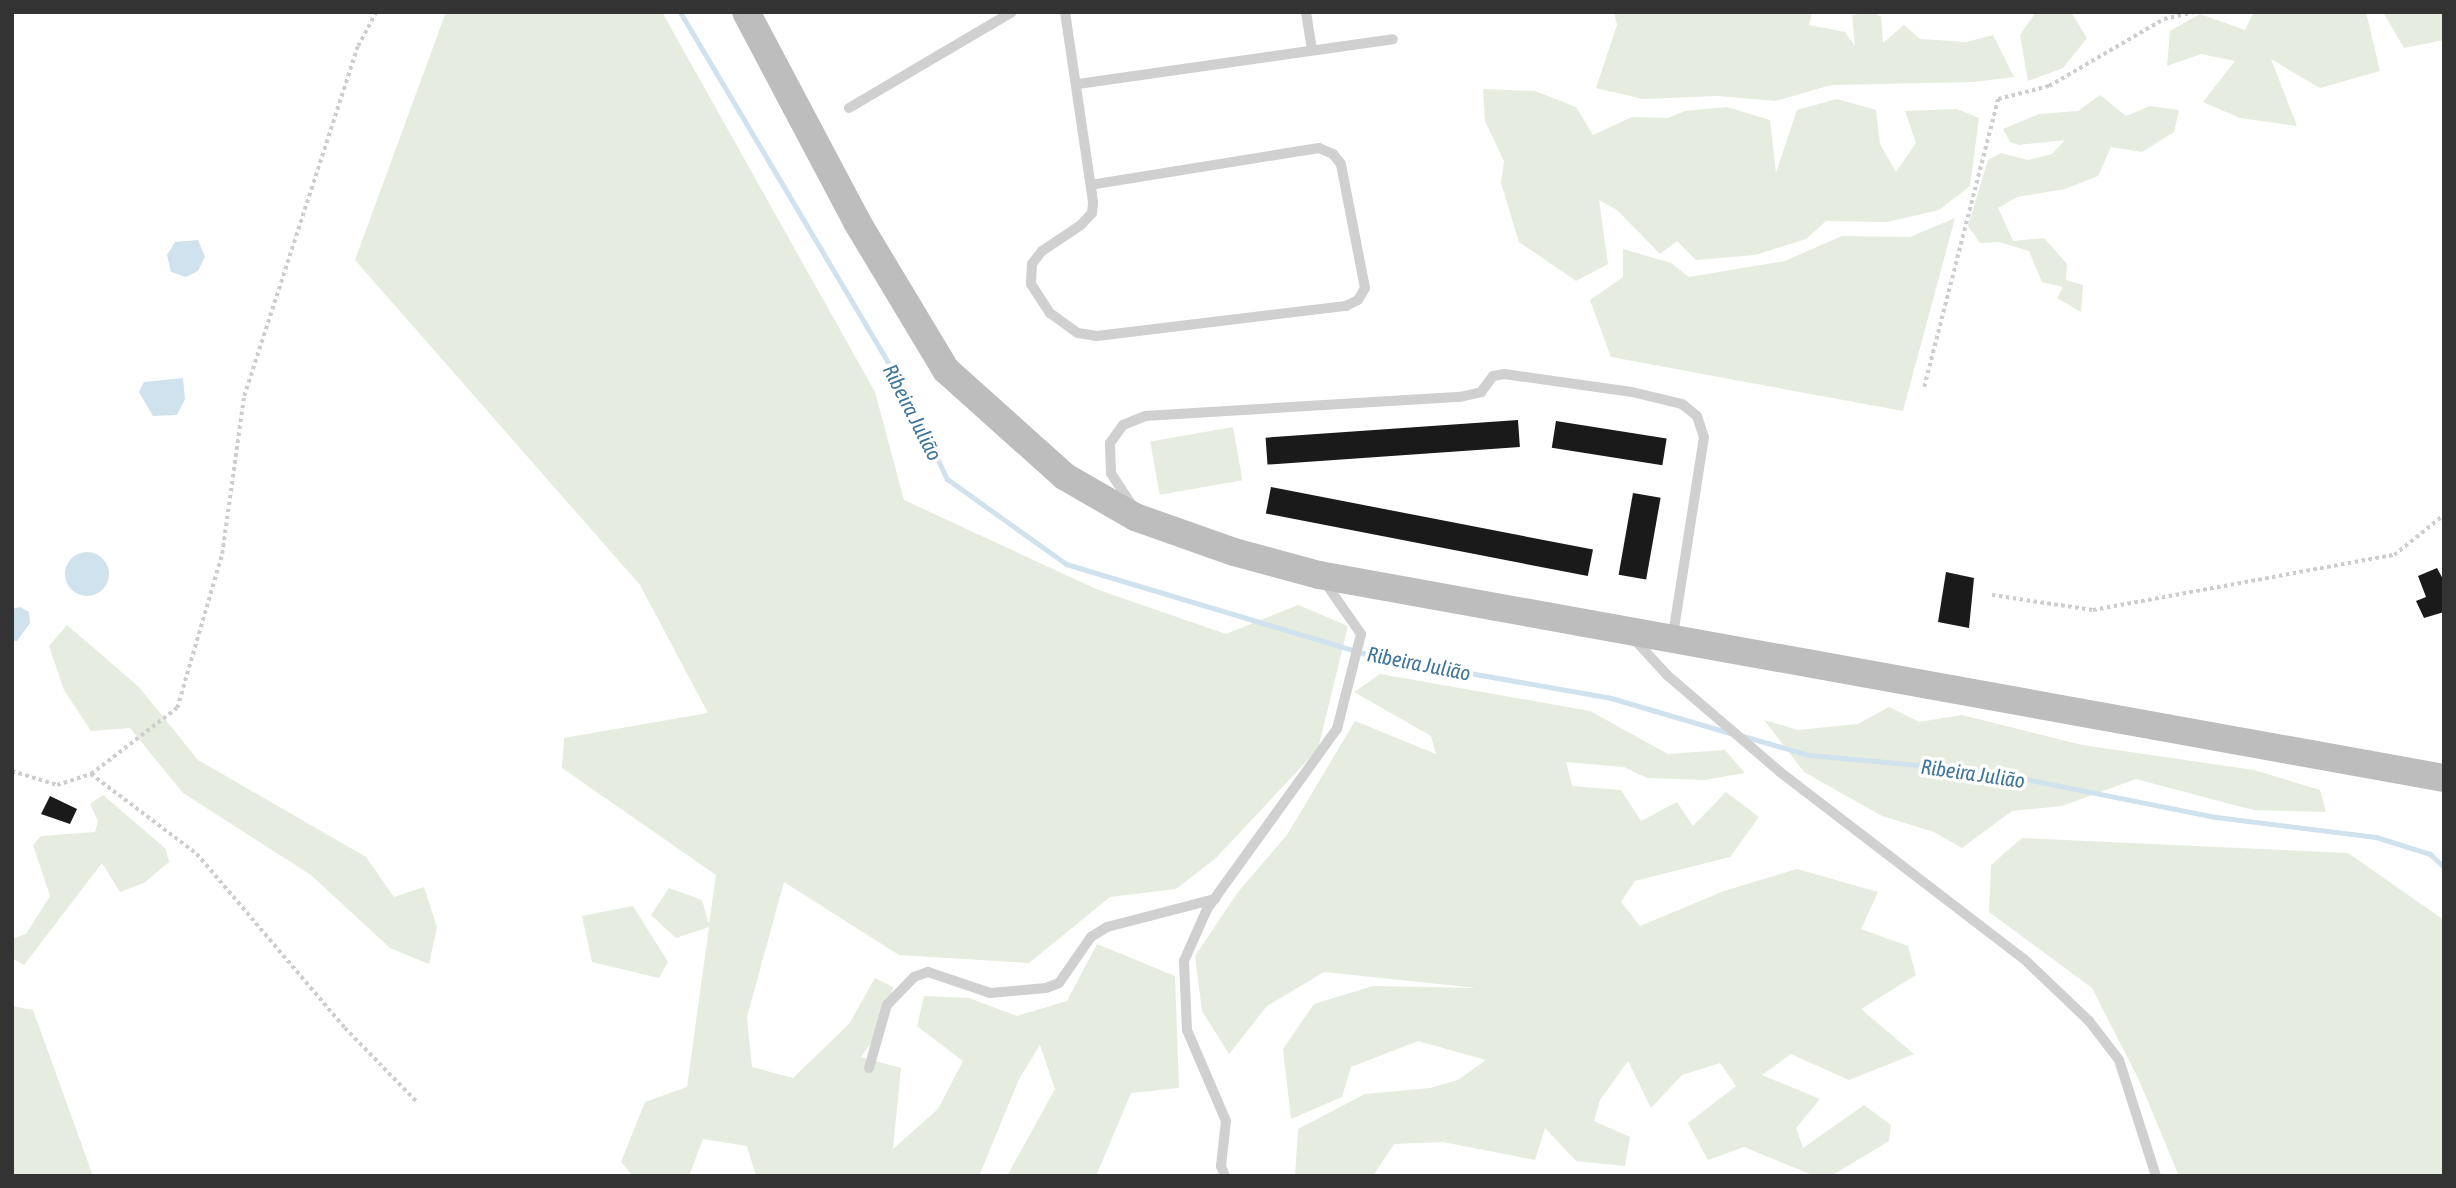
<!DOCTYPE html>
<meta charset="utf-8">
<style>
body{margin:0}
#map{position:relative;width:2456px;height:1188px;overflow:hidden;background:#fff;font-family:"Asap Condensed",sans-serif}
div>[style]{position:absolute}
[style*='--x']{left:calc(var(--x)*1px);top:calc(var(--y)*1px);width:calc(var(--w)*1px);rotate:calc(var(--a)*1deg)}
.green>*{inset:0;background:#e6ecdf;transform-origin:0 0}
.water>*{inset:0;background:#cfe2ee}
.round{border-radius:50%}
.stream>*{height:5px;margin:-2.5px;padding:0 2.5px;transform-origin:2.5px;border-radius:2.5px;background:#cfe2ee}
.building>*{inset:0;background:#1a1a1a;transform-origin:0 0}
.path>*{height:3.5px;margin-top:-1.75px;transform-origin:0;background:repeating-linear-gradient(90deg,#cdcdcd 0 3.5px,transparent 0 7px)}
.service>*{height:10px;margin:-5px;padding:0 5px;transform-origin:5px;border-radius:5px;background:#d0d0d0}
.secondary>*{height:28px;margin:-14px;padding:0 14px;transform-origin:14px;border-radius:14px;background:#bdbdbd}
span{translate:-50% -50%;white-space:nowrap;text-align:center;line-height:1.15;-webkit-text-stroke:7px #fff;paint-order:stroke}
.water-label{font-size:21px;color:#3f7597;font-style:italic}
.frame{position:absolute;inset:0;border:14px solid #333;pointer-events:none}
</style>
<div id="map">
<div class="green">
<i style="clip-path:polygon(446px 12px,662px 12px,875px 392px,904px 500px,1096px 589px,1226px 634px,1298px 605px,1348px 626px,1318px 749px,1216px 858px,1176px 889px,1110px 897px,1029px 963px,899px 955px,784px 882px,747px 1017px,752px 1067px,793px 1078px,849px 1024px,875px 978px,893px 987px,884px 1024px,861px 1057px,901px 1068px,893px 1149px,938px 1109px,963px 1061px,917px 1026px,924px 996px,969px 998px,1017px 1016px,1067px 1001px,1097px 944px,1175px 976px,1179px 1088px,1131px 1093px,1096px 1176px,1007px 1176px,1055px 1089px,1040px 1045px,1019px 1079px,979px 1176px,756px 1176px,747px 1146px,703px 1139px,689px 1176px,633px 1176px,621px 1162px,645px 1102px,687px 1087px,709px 927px,676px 938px,651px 915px,669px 888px,702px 900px,709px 924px,716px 875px,562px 768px,564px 738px,708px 713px,640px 585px,355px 260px)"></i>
<i style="clip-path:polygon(1614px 12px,1812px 12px,1809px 25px,1845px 32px,1855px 46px,1852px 15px,1873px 12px,1881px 17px,1883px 43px,1904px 25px,1920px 39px,1966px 42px,1993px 35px,2014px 77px,1974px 82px,1831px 85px,1775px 101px,1718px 96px,1643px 99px,1596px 88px,1617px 25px)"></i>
<i style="clip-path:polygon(2036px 12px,2071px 12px,2087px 38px,2063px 68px,2028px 81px,2020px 35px)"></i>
<i style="clip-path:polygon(2254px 12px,2366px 12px,2380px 71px,2320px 88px,2271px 59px,2297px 126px,2240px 118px,2203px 102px,2235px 61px,2201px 54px,2167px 66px,2170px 31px,2200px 14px,2245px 30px)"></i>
<i style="clip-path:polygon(2383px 12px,2444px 12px,2444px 40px,2404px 48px)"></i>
<i style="clip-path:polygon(1483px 89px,1535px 91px,1576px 107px,1593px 135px,1632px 117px,1668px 118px,1685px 111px,1727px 107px,1770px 120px,1776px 173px,1797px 110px,1837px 99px,1876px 110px,1880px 144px,1896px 172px,1916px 143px,1905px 111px,1957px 109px,1979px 118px,1970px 186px,1939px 210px,1887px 222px,1826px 221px,1806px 239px,1755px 255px,1696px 260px,1677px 241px,1660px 254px,1617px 210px,1599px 200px,1608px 264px,1576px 281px,1519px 242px,1501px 183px,1504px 161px,1485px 121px)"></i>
<i style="clip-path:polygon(2100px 95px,2126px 116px,2150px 106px,2179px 110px,2174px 132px,2142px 152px,2111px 147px,2098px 176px,2065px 189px,2017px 197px,1998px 208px,2013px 241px,2044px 238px,2067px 264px,2066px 280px,2083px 285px,2081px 312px,2057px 298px,2063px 287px,2042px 282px,2029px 251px,1999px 242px,1980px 243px,1968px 226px,1988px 160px,2001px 153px,2028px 160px,2052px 154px,2065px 140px,2019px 145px,2010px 142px,2003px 129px,2039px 114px,2078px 111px)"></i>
<i style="clip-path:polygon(1955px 218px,1903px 411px,1611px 357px,1590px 300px,1623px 277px,1623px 249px,1671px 263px,1689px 277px,1785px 261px,1842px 236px,1910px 237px)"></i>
<i style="left:1233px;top:427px;width:54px;height:84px;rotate:80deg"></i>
<i style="clip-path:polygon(67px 625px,139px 687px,198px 760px,366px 857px,394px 897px,424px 887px,437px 927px,429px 964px,390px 948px,311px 875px,183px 793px,130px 728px,91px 731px,64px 690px,49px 646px)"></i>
<i style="clip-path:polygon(1380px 674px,1590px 711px,1668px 754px,1725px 750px,1745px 773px,1704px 780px,1647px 778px,1624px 767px,1566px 762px,1572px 786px,1621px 790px,1641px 821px,1677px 802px,1693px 826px,1726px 792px,1759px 817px,1730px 857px,1635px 881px,1621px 902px,1640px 926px,1724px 891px,1797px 869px,1878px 892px,1861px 929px,1908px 946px,1916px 975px,1861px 1009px,1914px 1054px,1849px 1080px,1791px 1054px,1762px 1075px,1820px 1099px,1796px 1128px,1803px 1148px,1864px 1105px,1891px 1125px,1889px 1141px,1831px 1176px,1815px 1176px,1744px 1147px,1708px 1160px,1688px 1123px,1736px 1086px,1720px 1063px,1682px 1075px,1651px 1108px,1628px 1061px,1600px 1100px,1594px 1121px,1630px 1137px,1625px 1166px,1576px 1161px,1545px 1128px,1535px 1160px,1443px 1142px,1394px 1144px,1373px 1176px,1295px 1176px,1298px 1129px,1365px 1094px,1430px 1088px,1458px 1080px,1486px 1060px,1418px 1041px,1351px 1067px,1342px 1097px,1291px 1119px,1283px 1049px,1314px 1004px,1373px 986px,1477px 988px,1324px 972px,1267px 1006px,1229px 1054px,1202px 1011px,1195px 956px,1238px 892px,1287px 835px,1355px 721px,1436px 754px,1431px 736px,1354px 692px)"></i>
<i style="clip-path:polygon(1889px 707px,1919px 722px,1962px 715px,2082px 745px,2254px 770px,2320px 790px,2326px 812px,2253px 810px,2136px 779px,2062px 806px,2012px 811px,1962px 848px,1934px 832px,1882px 816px,1804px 772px,1764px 720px,1798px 730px,1858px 724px)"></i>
<i style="clip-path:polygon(103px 795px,166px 849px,169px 862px,144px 883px,120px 892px,102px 863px,24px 965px,12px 958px,12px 939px,26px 934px,50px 896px,33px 845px,41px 836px,95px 832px,98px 821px,90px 804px)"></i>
<i style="clip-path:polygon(2022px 838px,2348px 853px,2444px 920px,2444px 1176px,2179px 1176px,2139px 1080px,2092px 988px,1989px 912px,1991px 865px)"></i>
<i style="clip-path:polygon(633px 906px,668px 962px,659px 978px,592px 962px,582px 916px)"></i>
<i style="clip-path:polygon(12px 1006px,33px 1010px,93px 1176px,12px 1176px)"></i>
</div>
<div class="water">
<i style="clip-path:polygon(198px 240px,205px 257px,198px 271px,186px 277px,171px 272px,167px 255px,175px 242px)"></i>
<i style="clip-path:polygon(183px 378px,185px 399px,177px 415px,153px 416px,139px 392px,144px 382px)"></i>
<i class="round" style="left:65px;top:552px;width:44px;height:44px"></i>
<i style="clip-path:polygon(20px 607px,29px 612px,30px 623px,17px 641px,12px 640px,12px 609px)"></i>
</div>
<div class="stream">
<i style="--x:680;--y:12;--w:439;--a:59.3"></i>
<i style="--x:904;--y:389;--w:100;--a:64.5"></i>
<i style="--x:947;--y:479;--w:146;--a:35.5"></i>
<i style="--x:1066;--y:564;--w:320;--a:16.7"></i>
<i style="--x:1373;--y:656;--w:242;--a:10"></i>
<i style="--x:1611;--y:698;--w:124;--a:16.4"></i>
<i style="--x:1743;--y:736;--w:69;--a:16.1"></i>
<i style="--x:1809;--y:755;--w:177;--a:5.2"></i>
<i style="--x:1985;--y:771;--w:236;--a:11.3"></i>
<i style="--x:2216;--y:817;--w:161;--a:7.1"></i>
<i style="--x:2376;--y:837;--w:57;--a:17.5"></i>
<i style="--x:2430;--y:854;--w:19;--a:43"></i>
</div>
<div class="building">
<i style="left:1518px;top:420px;width:27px;height:253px;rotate:86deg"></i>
<i style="left:1556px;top:421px;width:112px;height:27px;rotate:9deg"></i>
<i style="left:1271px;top:487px;width:328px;height:27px;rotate:11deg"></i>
<i style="left:1633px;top:493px;width:28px;height:83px;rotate:10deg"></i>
<i style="clip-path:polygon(2437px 568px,2444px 581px,2444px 612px,2424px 618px,2416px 601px,2426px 597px,2418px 576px)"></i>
<i style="clip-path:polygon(1946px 572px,1974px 578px,1969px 628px,1938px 622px)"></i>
<i style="clip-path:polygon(50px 796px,77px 809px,70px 824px,41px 814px)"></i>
</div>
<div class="path">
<i style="--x:1924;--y:387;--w:297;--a:-75.6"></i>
<i style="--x:1998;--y:99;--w:53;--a:-14.3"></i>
<i style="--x:2049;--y:86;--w:133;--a:-30.2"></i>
<i style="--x:2164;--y:19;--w:31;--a:-13"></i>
<i style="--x:1992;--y:595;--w:102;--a:8.4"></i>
<i style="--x:2093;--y:610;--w:306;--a:-10.4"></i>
<i style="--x:2394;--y:555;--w:64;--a:-38.7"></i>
<i style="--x:12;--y:771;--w:47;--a:17.3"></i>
<i style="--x:57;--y:785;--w:36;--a:-18"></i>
<i style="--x:91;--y:774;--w:108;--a:-37.5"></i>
<i style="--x:177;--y:708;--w:160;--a:-73.7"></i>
<i style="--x:222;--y:554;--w:160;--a:-82.1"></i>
<i style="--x:244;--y:396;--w:368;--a:-72"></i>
<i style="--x:358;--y:46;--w:38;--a:-62"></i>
<i style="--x:91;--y:774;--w:133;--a:37"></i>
<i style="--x:197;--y:854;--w:228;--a:49.6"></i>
<i style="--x:345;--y:1028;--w:105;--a:45.8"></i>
</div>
<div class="service">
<i style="--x:1065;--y:12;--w:192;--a:81.6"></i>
<i style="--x:1093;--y:202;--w:11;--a:95"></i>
<i style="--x:1092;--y:213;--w:16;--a:133"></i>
<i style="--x:1081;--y:225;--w:47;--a:146.3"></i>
<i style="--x:1042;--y:251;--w:16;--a:128"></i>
<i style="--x:1032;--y:264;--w:20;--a:93"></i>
<i style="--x:1031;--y:284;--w:35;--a:57"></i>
<i style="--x:1050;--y:313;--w:34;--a:36"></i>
<i style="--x:1078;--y:333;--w:19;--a:9"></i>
<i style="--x:1097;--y:336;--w:251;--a:-6.9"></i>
<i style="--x:1346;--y:306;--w:13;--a:-27"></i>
<i style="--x:1358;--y:300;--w:14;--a:-60"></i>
<i style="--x:1365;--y:288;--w:126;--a:-101"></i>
<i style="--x:1341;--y:164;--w:13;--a:-129"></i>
<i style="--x:1333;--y:154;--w:15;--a:-157"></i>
<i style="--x:1319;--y:148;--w:19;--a:171"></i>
<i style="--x:1300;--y:151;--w:212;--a:170.8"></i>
<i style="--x:1306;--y:12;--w:38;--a:81"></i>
<i style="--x:1078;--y:84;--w:318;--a:-8.1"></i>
<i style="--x:849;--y:108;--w:189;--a:-30.5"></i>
<i style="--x:1131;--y:504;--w:37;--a:-123"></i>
<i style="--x:1111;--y:473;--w:30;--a:-92"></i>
<i style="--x:1110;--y:443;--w:22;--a:-54"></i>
<i style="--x:1123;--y:425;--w:24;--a:-22"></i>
<i style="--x:1145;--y:416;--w:316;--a:-3.5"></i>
<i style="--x:1460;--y:397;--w:22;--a:-13"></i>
<i style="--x:1481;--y:392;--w:20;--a:-53"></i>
<i style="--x:1493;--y:376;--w:11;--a:-10"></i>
<i style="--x:1504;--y:374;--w:129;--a:8"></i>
<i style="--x:1632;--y:392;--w:51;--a:13.5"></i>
<i style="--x:1682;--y:404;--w:19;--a:39"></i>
<i style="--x:1697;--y:416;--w:22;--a:72"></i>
<i style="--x:1704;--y:437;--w:200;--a:98.9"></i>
<i style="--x:1635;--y:640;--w:47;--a:47.6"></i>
<i style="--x:1667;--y:675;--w:149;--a:40.6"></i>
<i style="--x:1780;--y:772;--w:307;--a:37.5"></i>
<i style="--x:2024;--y:959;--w:90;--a:43.6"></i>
<i style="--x:2089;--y:1021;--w:49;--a:52.4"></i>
<i style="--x:2119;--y:1060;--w:122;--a:72.3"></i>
<i style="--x:869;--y:1068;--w:66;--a:-74.1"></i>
<i style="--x:887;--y:1005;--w:39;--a:-46"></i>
<i style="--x:914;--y:977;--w:15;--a:-20"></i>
<i style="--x:928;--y:972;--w:65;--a:18.7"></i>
<i style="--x:990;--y:993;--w:56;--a:-5.1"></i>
<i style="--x:1046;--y:988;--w:14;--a:-21"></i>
<i style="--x:1059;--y:983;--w:56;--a:-55.2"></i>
<i style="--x:1091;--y:937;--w:19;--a:-32"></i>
<i style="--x:1107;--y:927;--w:112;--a:-14.5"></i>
<i style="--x:1225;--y:1176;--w:11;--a:-112"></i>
<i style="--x:1221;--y:1166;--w:45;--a:-83.7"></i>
<i style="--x:1226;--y:1121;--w:99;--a:-113.2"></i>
<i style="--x:1187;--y:1030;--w:69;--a:-92.5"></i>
<i style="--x:1184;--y:961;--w:57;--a:-66.1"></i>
<i style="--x:1207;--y:909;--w:222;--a:-54.2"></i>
<i style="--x:1337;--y:729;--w:98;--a:-75.8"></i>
<i style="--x:1361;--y:634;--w:65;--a:-124.9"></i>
</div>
<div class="secondary">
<i style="--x:746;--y:12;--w:238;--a:62.1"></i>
<i style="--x:857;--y:222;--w:173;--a:59"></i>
<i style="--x:946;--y:370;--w:159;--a:41.9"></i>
<i style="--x:1064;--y:476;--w:82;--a:30"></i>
<i style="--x:1135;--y:517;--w:105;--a:19.5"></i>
<i style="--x:1234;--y:552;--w:88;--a:15.1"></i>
<i style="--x:1319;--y:575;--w:1143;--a:10.23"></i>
</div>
<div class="water-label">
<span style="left:913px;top:412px;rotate:63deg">Ribeira Julião</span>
<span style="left:1419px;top:663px;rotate:11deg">Ribeira Julião</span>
<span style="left:1973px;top:773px;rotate:8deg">Ribeira Julião</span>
</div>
<div class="frame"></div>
</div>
